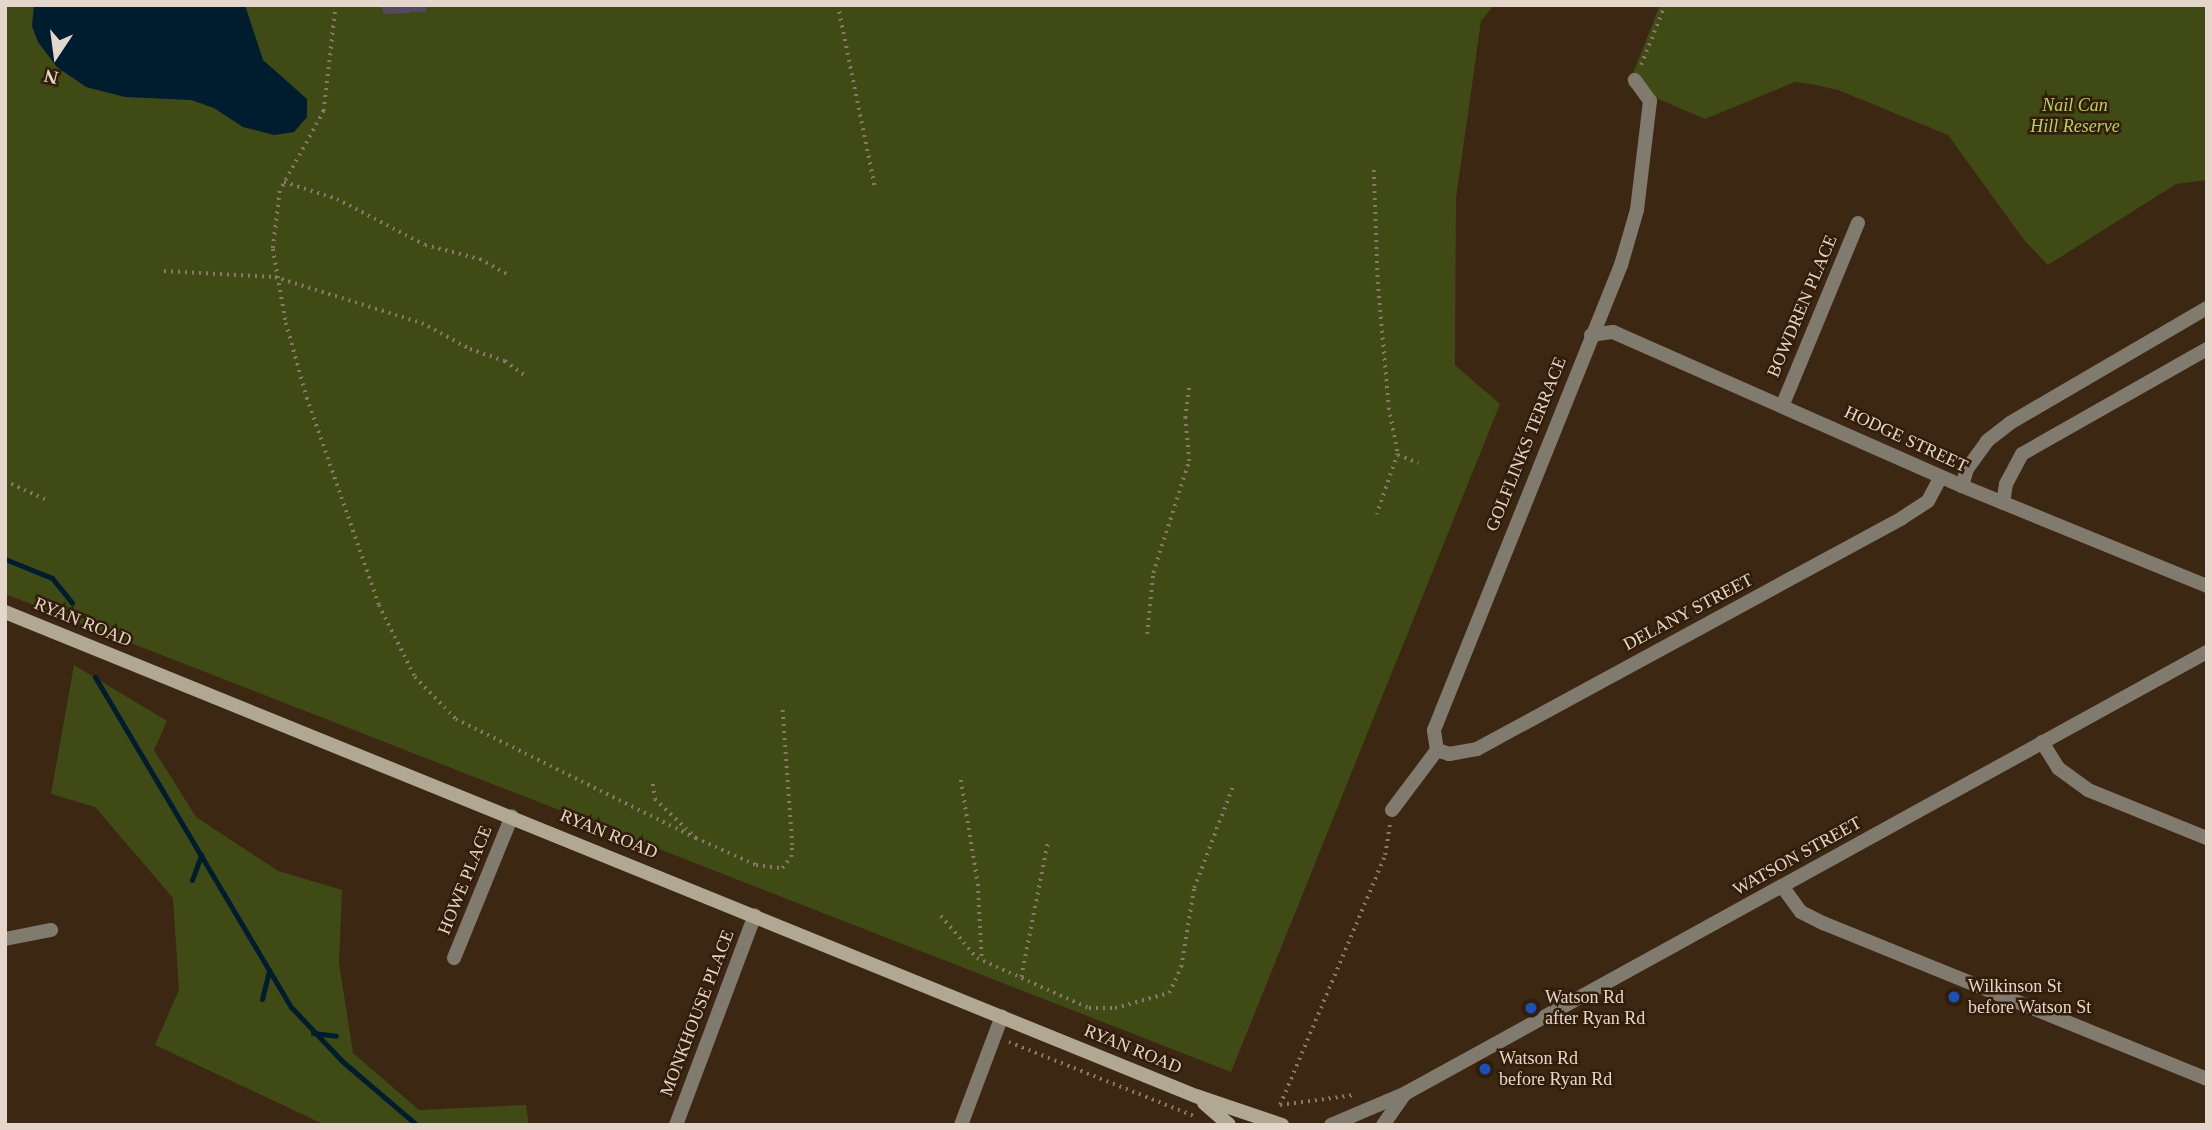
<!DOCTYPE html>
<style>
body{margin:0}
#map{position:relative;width:2212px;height:1130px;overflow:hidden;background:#3c2713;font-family:"Times New Roman",serif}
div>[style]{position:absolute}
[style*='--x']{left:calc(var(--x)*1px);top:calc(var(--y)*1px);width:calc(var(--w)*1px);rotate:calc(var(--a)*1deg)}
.green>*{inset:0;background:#3f4a14}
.water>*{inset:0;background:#001d30}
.stream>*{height:5px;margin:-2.5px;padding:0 2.5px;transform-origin:2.5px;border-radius:2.5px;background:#001d30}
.path>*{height:3.5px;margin-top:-1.75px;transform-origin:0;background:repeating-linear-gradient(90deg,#897767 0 2px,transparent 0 7px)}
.street>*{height:14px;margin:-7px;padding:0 7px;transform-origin:7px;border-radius:7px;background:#807b6e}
.secondary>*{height:14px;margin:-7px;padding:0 7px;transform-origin:7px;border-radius:7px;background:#b0a893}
.wall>*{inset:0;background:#534960}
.dots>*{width:19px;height:19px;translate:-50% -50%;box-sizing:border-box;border:4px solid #311d09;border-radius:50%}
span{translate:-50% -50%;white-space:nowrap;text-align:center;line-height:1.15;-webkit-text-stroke:5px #311d09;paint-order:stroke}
.park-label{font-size:18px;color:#b9d252;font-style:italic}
.street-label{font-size:18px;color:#e4d6ca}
.poi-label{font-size:18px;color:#e4d6ca}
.left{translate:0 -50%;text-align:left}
.frame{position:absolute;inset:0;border:7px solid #e4d6ca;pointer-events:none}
.north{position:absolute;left:21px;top:21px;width:70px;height:70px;-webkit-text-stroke:5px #311d09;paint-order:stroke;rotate:193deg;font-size:19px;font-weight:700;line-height:28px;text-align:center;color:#e4d6ca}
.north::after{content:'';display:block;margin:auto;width:24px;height:32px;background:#e4d6ca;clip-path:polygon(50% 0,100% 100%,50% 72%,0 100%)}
</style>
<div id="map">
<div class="green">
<i style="clip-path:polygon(5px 5px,1494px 5px,1481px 21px,1456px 198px,1455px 365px,1500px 404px,1231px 1072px,5px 594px)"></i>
<i style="clip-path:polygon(1660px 5px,2207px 5px,2207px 180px,2176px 184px,2048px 265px,2024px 240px,1948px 135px,1838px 90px,1811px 84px,1795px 82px,1705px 119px,1628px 86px)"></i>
<i style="clip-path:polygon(74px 665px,167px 721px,154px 750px,196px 817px,278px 871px,342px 890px,339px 963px,353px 1053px,419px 1110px,526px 1105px,529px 1125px,325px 1125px,155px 1045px,179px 990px,173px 898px,95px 807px,51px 794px)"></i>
</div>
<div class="water">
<i style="clip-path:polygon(34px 5px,245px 5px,263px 60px,307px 99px,307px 117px,294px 132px,274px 135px,243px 127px,214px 108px,191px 100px,125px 97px,86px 87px,57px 67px,38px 42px,32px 26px)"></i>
</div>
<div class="stream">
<i style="--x:5;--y:559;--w:51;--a:22"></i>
<i style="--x:52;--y:578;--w:32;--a:51"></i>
<i style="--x:95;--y:677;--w:384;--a:59.3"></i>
<i style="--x:291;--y:1007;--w:74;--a:46.6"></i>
<i style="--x:342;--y:1061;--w:99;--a:40.5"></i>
<i style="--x:192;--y:880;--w:27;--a:-70"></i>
<i style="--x:262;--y:999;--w:30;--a:-76"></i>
<i style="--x:313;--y:1033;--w:23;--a:7"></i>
</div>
<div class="path">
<i style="--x:336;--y:5;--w:107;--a:96.5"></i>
<i style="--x:324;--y:111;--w:91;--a:118.8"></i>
<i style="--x:280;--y:191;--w:58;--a:96.9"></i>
<i style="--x:273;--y:249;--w:75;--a:80"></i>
<i style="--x:286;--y:323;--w:78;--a:74.4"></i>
<i style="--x:307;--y:398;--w:219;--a:70.8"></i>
<i style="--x:379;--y:605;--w:80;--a:63.4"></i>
<i style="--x:415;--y:677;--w:59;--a:45.7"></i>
<i style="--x:456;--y:719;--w:268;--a:26.4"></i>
<i style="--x:838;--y:5;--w:186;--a:78.5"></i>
<i style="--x:1641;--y:65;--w:65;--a:-68.2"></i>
<i style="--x:1374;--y:170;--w:112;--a:88"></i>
<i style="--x:1378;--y:282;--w:126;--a:85"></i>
<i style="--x:1389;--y:408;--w:47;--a:78.9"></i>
<i style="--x:1398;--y:454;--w:64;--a:109.3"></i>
<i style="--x:284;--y:182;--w:56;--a:17.8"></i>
<i style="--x:337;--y:199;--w:99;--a:27.6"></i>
<i style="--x:425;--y:245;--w:57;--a:14.3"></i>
<i style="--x:480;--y:259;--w:35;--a:29"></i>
<i style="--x:164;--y:271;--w:111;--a:3.1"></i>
<i style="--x:275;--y:277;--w:154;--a:17.4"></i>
<i style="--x:422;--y:323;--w:55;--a:28.4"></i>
<i style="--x:470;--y:349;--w:37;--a:19"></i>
<i style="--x:505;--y:361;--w:26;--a:36"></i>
<i style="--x:1398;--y:455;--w:22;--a:21"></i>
<i style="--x:5;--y:481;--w:48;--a:24.4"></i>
<i style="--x:1147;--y:634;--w:61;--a:-84.4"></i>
<i style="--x:1153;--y:573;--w:118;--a:-72.2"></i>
<i style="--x:1189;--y:461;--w:43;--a:-95.3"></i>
<i style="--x:1185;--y:418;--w:33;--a:-83"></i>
<i style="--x:961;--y:780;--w:105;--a:80.7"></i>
<i style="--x:978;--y:884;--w:76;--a:87"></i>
<i style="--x:653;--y:784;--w:15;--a:82"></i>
<i style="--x:655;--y:799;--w:57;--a:43.6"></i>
<i style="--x:696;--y:838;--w:66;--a:24.2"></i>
<i style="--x:756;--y:865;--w:26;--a:7"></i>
<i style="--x:782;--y:868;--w:14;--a:-51"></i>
<i style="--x:791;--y:857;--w:12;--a:-85"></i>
<i style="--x:792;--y:845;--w:138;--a:-94.1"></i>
<i style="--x:941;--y:916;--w:55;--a:49.4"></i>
<i style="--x:977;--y:958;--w:123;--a:24.1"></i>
<i style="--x:1089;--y:1008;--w:26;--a:0"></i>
<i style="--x:1115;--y:1008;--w:56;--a:-15.5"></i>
<i style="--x:1169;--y:993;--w:29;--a:-65"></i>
<i style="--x:1181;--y:967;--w:80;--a:-80.7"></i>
<i style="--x:1194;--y:888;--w:109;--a:-69.1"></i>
<i style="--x:1021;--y:977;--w:139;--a:-78.8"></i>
<i style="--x:1009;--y:1042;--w:199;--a:21.8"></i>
<i style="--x:1280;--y:1105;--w:271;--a:-67.2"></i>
<i style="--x:1385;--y:855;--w:30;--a:-81"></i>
<i style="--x:1280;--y:1105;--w:75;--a:-7.7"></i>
</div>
<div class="street">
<i style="--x:1591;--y:335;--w:22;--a:-8"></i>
<i style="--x:1613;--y:332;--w:381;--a:23.8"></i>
<i style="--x:1962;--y:486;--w:265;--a:22.2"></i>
<i style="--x:1783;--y:404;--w:196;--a:-67.5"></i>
<i style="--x:1962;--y:486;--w:18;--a:-74"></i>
<i style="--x:1967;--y:469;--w:34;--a:-54"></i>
<i style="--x:1987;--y:441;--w:29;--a:-38"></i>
<i style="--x:2010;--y:423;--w:228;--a:-30.3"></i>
<i style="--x:2003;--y:503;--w:19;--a:-81"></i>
<i style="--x:2006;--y:484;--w:34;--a:-62"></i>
<i style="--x:2022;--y:454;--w:213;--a:-29.6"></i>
<i style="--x:2042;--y:742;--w:31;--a:58"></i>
<i style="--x:2058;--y:768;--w:37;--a:36"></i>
<i style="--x:2088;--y:790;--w:128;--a:22"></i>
<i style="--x:1437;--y:750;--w:13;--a:18"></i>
<i style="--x:1449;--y:754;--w:28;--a:-10"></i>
<i style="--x:1477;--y:749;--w:484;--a:-28.5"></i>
<i style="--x:1902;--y:518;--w:31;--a:-33"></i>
<i style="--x:1928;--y:501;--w:27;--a:-62"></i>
<i style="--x:1392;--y:810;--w:75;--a:-53.1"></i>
<i style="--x:1437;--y:750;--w:20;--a:-99"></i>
<i style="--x:1434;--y:730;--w:501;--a:-68.09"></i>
<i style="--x:1621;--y:265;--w:57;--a:-73.8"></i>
<i style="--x:1637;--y:210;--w:110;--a:-83.2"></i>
<i style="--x:1650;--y:101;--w:26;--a:-126"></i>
<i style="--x:1782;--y:886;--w:32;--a:54"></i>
<i style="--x:1801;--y:912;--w:25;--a:27"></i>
<i style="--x:1823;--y:923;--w:414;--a:22.1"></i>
<i style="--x:5;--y:939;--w:47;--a:-11.1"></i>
<i style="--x:454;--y:958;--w:153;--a:-67.8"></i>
<i style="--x:676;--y:1125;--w:224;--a:-69.4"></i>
<i style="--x:961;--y:1125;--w:116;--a:-69.4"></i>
<i style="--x:1331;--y:1125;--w:82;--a:-23.1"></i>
<i style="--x:1406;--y:1093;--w:914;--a:-28.84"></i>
<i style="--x:1383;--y:1125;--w:38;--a:-55"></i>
</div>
<div class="secondary">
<i style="--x:5;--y:612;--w:1286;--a:22.12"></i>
<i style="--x:1196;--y:1096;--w:91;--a:18.6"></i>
<i style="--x:1204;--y:1103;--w:33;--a:41"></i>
</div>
<div class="wall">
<i style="clip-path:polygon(381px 5px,426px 5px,426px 12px,412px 12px,411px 8px,411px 13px,384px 14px)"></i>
</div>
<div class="dots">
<i style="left:1954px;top:997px;background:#1a4fb4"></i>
<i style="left:1531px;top:1008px;background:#1a4fb4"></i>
<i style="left:1485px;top:1069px;background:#1a4fb4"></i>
</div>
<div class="park-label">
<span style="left:2075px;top:116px">Nail Can<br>Hill Reserve</span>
</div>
<div class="street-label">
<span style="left:1802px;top:306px;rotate:-67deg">BOWDREN PLACE</span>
<span style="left:1906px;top:439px;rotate:25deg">HODGE STREET</span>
<span style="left:1526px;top:444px;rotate:-68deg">GOLFLINKS TERRACE</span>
<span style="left:1688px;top:612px;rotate:-28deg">DELANY STREET</span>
<span style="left:83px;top:622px;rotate:22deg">RYAN ROAD</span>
<span style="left:609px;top:834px;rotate:22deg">RYAN ROAD</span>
<span style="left:1797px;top:856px;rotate:-29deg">WATSON STREET</span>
<span style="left:465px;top:880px;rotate:-68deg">HOWE PLACE</span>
<span style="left:697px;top:1013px;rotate:-69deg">MONKHOUSE PLACE</span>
<span style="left:1133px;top:1049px;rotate:22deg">RYAN ROAD</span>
</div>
<div class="poi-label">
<span class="left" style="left:1968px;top:997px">Wilkinson St<br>before Watson St</span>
<span class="left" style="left:1545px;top:1008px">Watson Rd<br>after Ryan Rd</span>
<span class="left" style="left:1499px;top:1069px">Watson Rd<br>before Ryan Rd</span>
</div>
<div class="frame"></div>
<div class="north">N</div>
</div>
